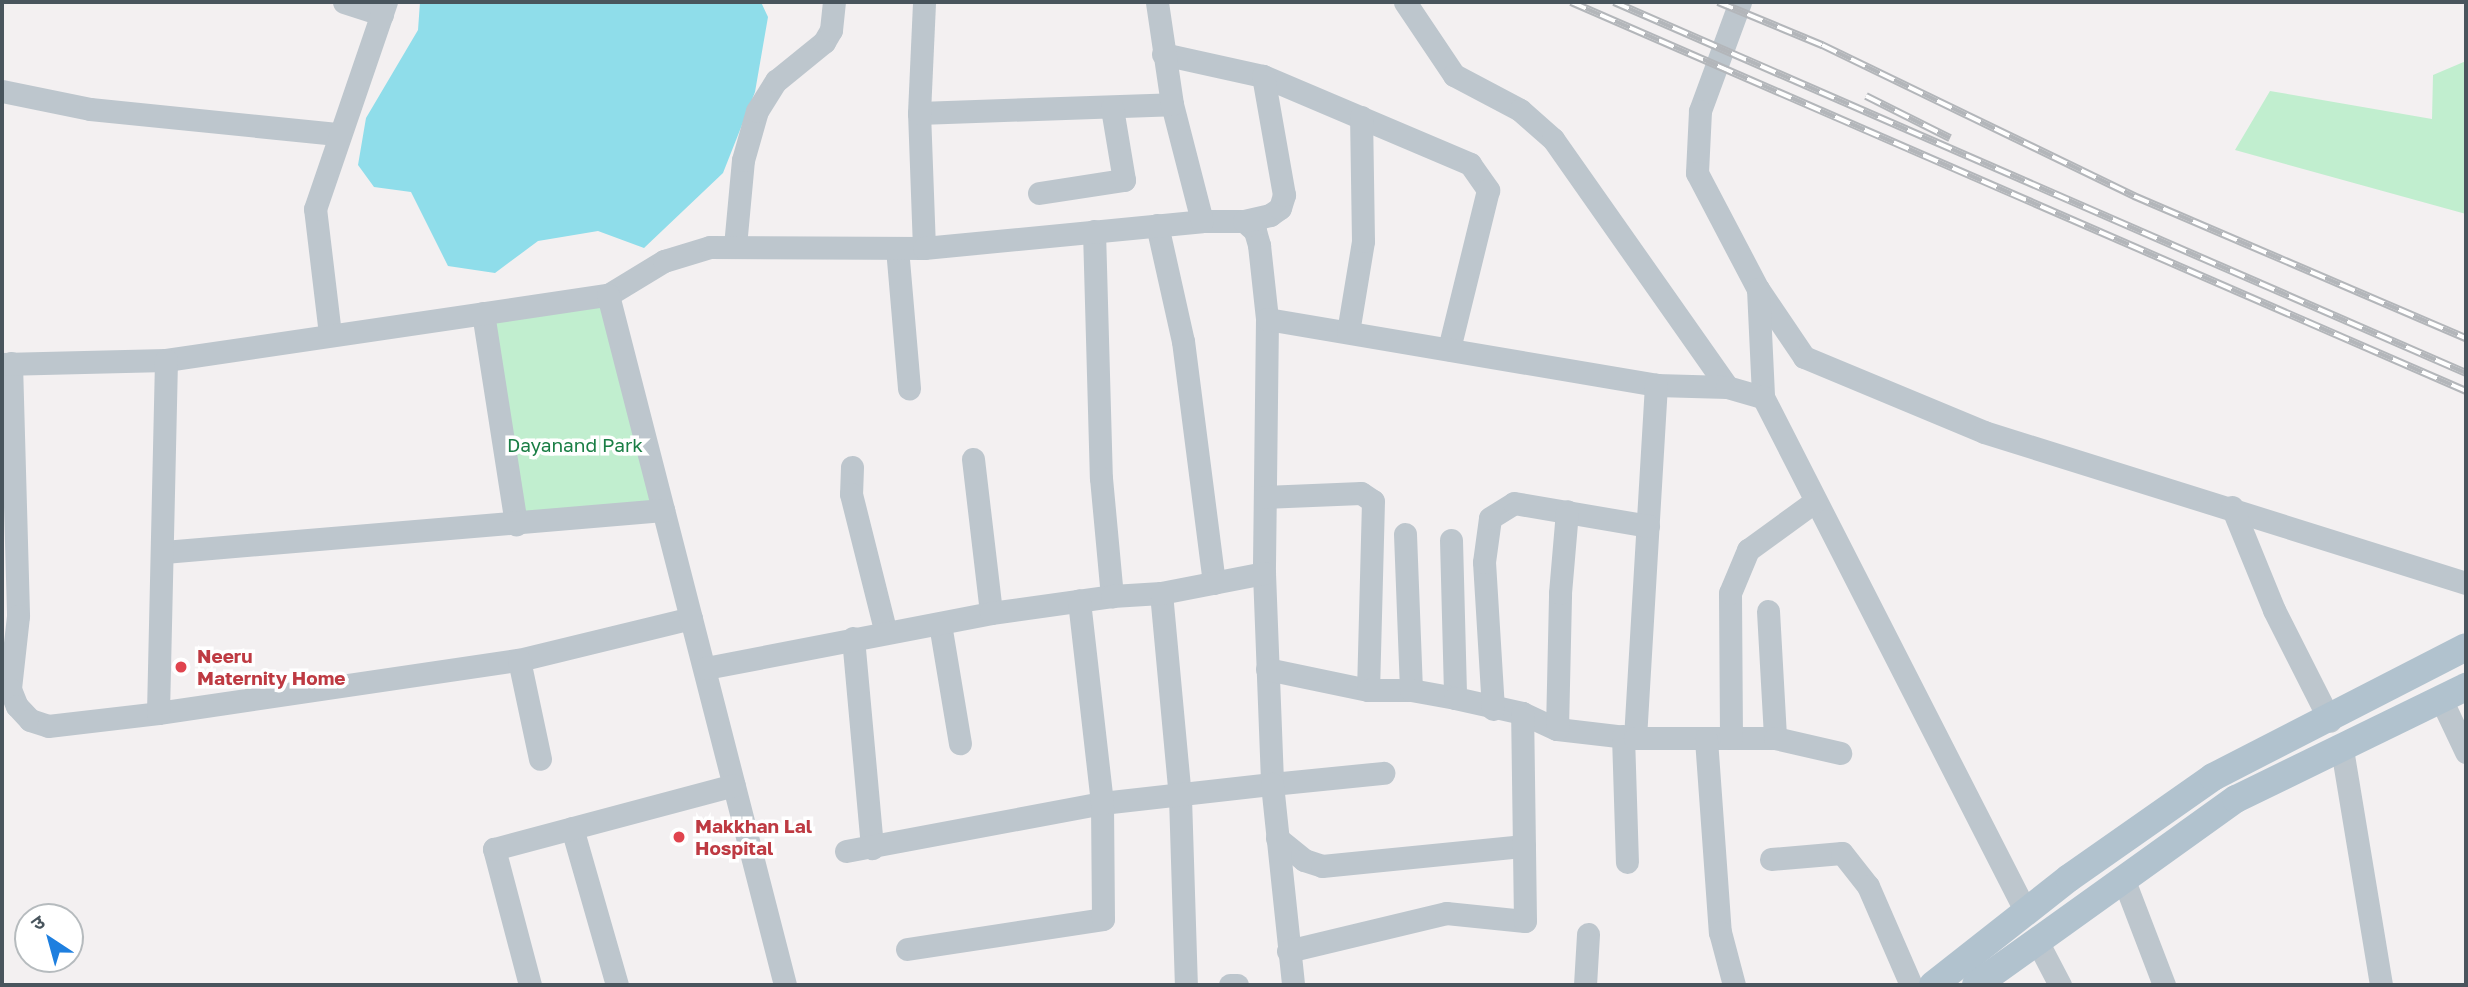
<!DOCTYPE html>
<meta charset="utf-8">
<style>
body{margin:0}
#map{position:relative;width:2468px;height:987px;overflow:hidden;background:#f3f0f1;font-family:"Golos Text","Noto Sans Devanagari",sans-serif}
div>[style]{position:absolute}
[style*='--x']{left:calc(var(--x)*1px);top:calc(var(--y)*1px);width:calc(var(--w)*1px);rotate:calc(var(--a)*1deg)}
.green>*{inset:0;background:#c1eecf}
.water>*{inset:0;background:#8fddea}
.minor>*{height:23px;margin:-11.5px;padding:0 11.5px;transform-origin:11.5px;border-radius:11.5px;background:#bdc6cd}
.major>*{height:28px;margin:-14px;padding:0 14px;transform-origin:14px;border-radius:14px;background:#b1c2ce}
.rail>*{height:8px;margin-top:-4px;transform-origin:0;background:repeating-linear-gradient(90deg,#fff 0 16px,#b3b6ba 0 32px);box-sizing:border-box;border-block:2px solid #b3b6ba}
.dots>*{width:19px;height:19px;translate:-50% -50%;box-sizing:border-box;border:4px solid #fff;border-radius:50%}
span{translate:-50% -50%;white-space:nowrap;text-align:center;line-height:1.15;-webkit-text-stroke:7px #fff;paint-order:stroke}
.park-label{font-size:19px;color:#1a7e45}
.health-label{font-size:19px;color:#be3a42;font-weight:700}
.left{translate:0 -50%;text-align:left}
.frame{position:absolute;inset:0;border:4px solid #49555d;pointer-events:none}
.north{position:absolute;left:14px;top:903px;width:70px;height:70px;box-sizing:border-box;background:#fff;border:2px solid #b6bbbe;border-radius:50%;rotate:324deg;font-size:19px;font-weight:700;line-height:28px;text-align:center;color:#49555d}
.north::after{content:'';display:block;margin:auto;width:24px;height:32px;background:#1e7fdf;clip-path:polygon(50% 0,100% 100%,50% 72%,0 100%)}
</style>
<div id="map">
<div class="green">
<i style="clip-path:polygon(2466px 61px,2466px 214px,2235px 150px,2270px 91px,2432px 119px,2433px 75px)"></i>
<i style="clip-path:polygon(603px 304px,656px 503px,522px 517px,490px 319px)"></i>
</div>
<div class="water">
<i style="clip-path:polygon(420px 2px,761px 2px,768px 17px,755px 92px,723px 173px,644px 248px,598px 231px,538px 241px,495px 273px,448px 266px,411px 192px,374px 187px,358px 165px,366px 118px,418px 30px)"></i>
</div>
<div class="minor">
<i style="--x:344;--y:2;--w:40;--a:18"></i>
<i style="--x:1405;--y:2;--w:88;--a:56.1"></i>
<i style="--x:1454;--y:75;--w:75;--a:27.9"></i>
<i style="--x:1520;--y:110;--w:44;--a:41.3"></i>
<i style="--x:1553;--y:139;--w:303;--a:54.9"></i>
<i style="--x:1740;--y:2;--w:116;--a:110.2"></i>
<i style="--x:1700;--y:111;--w:62;--a:92.8"></i>
<i style="--x:1697;--y:173;--w:131;--a:62.3"></i>
<i style="--x:1758;--y:289;--w:82;--a:55.9"></i>
<i style="--x:1804;--y:357;--w:195;--a:22.6"></i>
<i style="--x:1984;--y:432;--w:505;--a:17.39"></i>
<i style="--x:1163;--y:54;--w:102;--a:12.4"></i>
<i style="--x:1263;--y:76;--w:225;--a:23"></i>
<i style="--x:1470;--y:164;--w:32;--a:55"></i>
<i style="--x:1488;--y:190;--w:164;--a:103.8"></i>
<i style="--x:2;--y:91;--w:90;--a:11.6"></i>
<i style="--x:90;--y:109;--w:248;--a:5.8"></i>
<i style="--x:919;--y:113;--w:253;--a:-2"></i>
<i style="--x:1039;--y:193;--w:86;--a:-8.7"></i>
<i style="--x:1124;--y:180;--w:73;--a:-99.5"></i>
<i style="--x:1202;--y:221;--w:42;--a:0"></i>
<i style="--x:1244;--y:221;--w:15;--a:42"></i>
<i style="--x:1255;--y:231;--w:15;--a:74"></i>
<i style="--x:1259;--y:245;--w:74;--a:83.8"></i>
<i style="--x:1267;--y:319;--w:254;--a:90.7"></i>
<i style="--x:1264;--y:573;--w:211;--a:87.8"></i>
<i style="--x:1272;--y:784;--w:112;--a:-5.7"></i>
<i style="--x:1244;--y:221;--w:27;--a:-13"></i>
<i style="--x:1270;--y:215;--w:12;--a:-35"></i>
<i style="--x:1280;--y:208;--w:14;--a:-73"></i>
<i style="--x:1284;--y:195;--w:121;--a:-100"></i>
<i style="--x:1157;--y:225;--w:119;--a:77.4"></i>
<i style="--x:1183;--y:341;--w:244;--a:82.7"></i>
<i style="--x:1094;--y:231;--w:247;--a:88.4"></i>
<i style="--x:1101;--y:478;--w:119;--a:84.7"></i>
<i style="--x:735;--y:246;--w:86;--a:-84.7"></i>
<i style="--x:743;--y:160;--w:51;--a:-74.1"></i>
<i style="--x:757;--y:111;--w:36;--a:-58"></i>
<i style="--x:776;--y:81;--w:62;--a:-39.1"></i>
<i style="--x:824;--y:42;--w:14;--a:-60"></i>
<i style="--x:831;--y:30;--w:28;--a:-84"></i>
<i style="--x:897;--y:248;--w:141;--a:85.1"></i>
<i style="--x:924;--y:248;--w:135;--a:-92.1"></i>
<i style="--x:919;--y:113;--w:111;--a:-87.4"></i>
<i style="--x:1758;--y:289;--w:108;--a:87.3"></i>
<i style="--x:608;--y:295;--w:66;--a:-31.3"></i>
<i style="--x:664;--y:261;--w:48;--a:-16.9"></i>
<i style="--x:710;--y:247;--w:214;--a:0.3"></i>
<i style="--x:924;--y:248;--w:279;--a:-5.5"></i>
<i style="--x:1202;--y:221;--w:121;--a:-104.4"></i>
<i style="--x:1172;--y:104;--w:103;--a:-98.4"></i>
<i style="--x:483;--y:313;--w:214;--a:81.1"></i>
<i style="--x:1267;--y:319;--w:395;--a:9.6"></i>
<i style="--x:1656;--y:385;--w:71;--a:1.6"></i>
<i style="--x:1727;--y:387;--w:37;--a:16"></i>
<i style="--x:1763;--y:397;--w:578;--a:62.95"></i>
<i style="--x:1348;--y:332;--w:92;--a:-80.6"></i>
<i style="--x:1363;--y:241;--w:124;--a:-90.9"></i>
<i style="--x:330;--y:334;--w:126;--a:-96.8"></i>
<i style="--x:315;--y:209;--w:219;--a:-71.1"></i>
<i style="--x:11;--y:363;--w:253;--a:88.4"></i>
<i style="--x:18;--y:616;--w:73;--a:96.3"></i>
<i style="--x:10;--y:689;--w:18;--a:68"></i>
<i style="--x:17;--y:706;--w:19;--a:47"></i>
<i style="--x:30;--y:720;--w:19;--a:18"></i>
<i style="--x:48;--y:726;--w:111;--a:-6.7"></i>
<i style="--x:158;--y:713;--w:365;--a:-8.4"></i>
<i style="--x:519;--y:660;--w:177;--a:-13.7"></i>
<i style="--x:2;--y:364;--w:164;--a:-1.4"></i>
<i style="--x:166;--y:360;--w:447;--a:-8.4"></i>
<i style="--x:608;--y:295;--w:712;--a:75.61"></i>
<i style="--x:973;--y:459;--w:155;--a:83.3"></i>
<i style="--x:852;--y:467;--w:27;--a:92"></i>
<i style="--x:851;--y:494;--w:143;--a:75.9"></i>
<i style="--x:1265;--y:497;--w:96;--a:-2.4"></i>
<i style="--x:1361;--y:493;--w:14;--a:34"></i>
<i style="--x:1373;--y:501;--w:189;--a:91.5"></i>
<i style="--x:2232;--y:507;--w:111;--a:67.8"></i>
<i style="--x:2274;--y:610;--w:124;--a:63.2"></i>
<i style="--x:1405;--y:534;--w:156;--a:87.8"></i>
<i style="--x:1451;--y:540;--w:158;--a:88.5"></i>
<i style="--x:164;--y:552;--w:501;--a:-4.81"></i>
<i style="--x:1161;--y:593;--w:205;--a:84.7"></i>
<i style="--x:1180;--y:797;--w:188;--a:88.2"></i>
<i style="--x:1768;--y:611;--w:127;--a:86.8"></i>
<i style="--x:940;--y:624;--w:121;--a:80.5"></i>
<i style="--x:853;--y:638;--w:211;--a:84.8"></i>
<i style="--x:519;--y:660;--w:101;--a:78"></i>
<i style="--x:706;--y:668;--w:290;--a:-10.9"></i>
<i style="--x:991;--y:613;--w:122;--a:-8"></i>
<i style="--x:1112;--y:596;--w:49;--a:-3.5"></i>
<i style="--x:1161;--y:593;--w:105;--a:-11"></i>
<i style="--x:1267;--y:669;--w:103;--a:11.7"></i>
<i style="--x:1368;--y:690;--w:43;--a:0"></i>
<i style="--x:1411;--y:690;--w:45;--a:10.3"></i>
<i style="--x:1455;--y:698;--w:69;--a:12.6"></i>
<i style="--x:1522;--y:713;--w:38;--a:25"></i>
<i style="--x:1557;--y:729;--w:79;--a:6.6"></i>
<i style="--x:1635;--y:738;--w:354;--a:-86.6"></i>
<i style="--x:2440;--y:697;--w:61;--a:64.7"></i>
<i style="--x:1493;--y:709;--w:147;--a:-93.5"></i>
<i style="--x:1484;--y:562;--w:44;--a:-82.2"></i>
<i style="--x:1490;--y:518;--w:28;--a:-32"></i>
<i style="--x:1514;--y:503;--w:136;--a:9.7"></i>
<i style="--x:158;--y:713;--w:353;--a:-88.7"></i>
<i style="--x:1557;--y:729;--w:136;--a:-88.7"></i>
<i style="--x:1560;--y:593;--w:82;--a:-85.1"></i>
<i style="--x:1623;--y:736;--w:126;--a:88.2"></i>
<i style="--x:1635;--y:738;--w:140;--a:0"></i>
<i style="--x:1775;--y:738;--w:67;--a:13"></i>
<i style="--x:1731;--y:738;--w:145;--a:-90.4"></i>
<i style="--x:1730;--y:593;--w:47;--a:-67.3"></i>
<i style="--x:1748;--y:550;--w:82;--a:-36"></i>
<i style="--x:1706;--y:739;--w:194;--a:85.9"></i>
<i style="--x:1720;--y:932;--w:55;--a:75.2"></i>
<i style="--x:2342;--y:749;--w:239;--a:80.6"></i>
<i style="--x:572;--y:828;--w:163;--a:74"></i>
<i style="--x:1277;--y:838;--w:35;--a:39"></i>
<i style="--x:1304;--y:860;--w:19;--a:18"></i>
<i style="--x:1322;--y:866;--w:203;--a:-5.7"></i>
<i style="--x:846;--y:851;--w:260;--a:-10.6"></i>
<i style="--x:1102;--y:803;--w:171;--a:-6.4"></i>
<i style="--x:1272;--y:784;--w:202;--a:84"></i>
<i style="--x:1771;--y:859;--w:71;--a:-4.8"></i>
<i style="--x:1842;--y:853;--w:42;--a:51.8"></i>
<i style="--x:1868;--y:886;--w:108;--a:66.5"></i>
<i style="--x:2123;--y:878;--w:115;--a:69"></i>
<i style="--x:2037;--y:941;--w:50;--a:62.4"></i>
<i style="--x:907;--y:949;--w:198;--a:-8.7"></i>
<i style="--x:1103;--y:919;--w:116;--a:-90.5"></i>
<i style="--x:1102;--y:803;--w:204;--a:-96.5"></i>
<i style="--x:1288;--y:951;--w:163;--a:-13.5"></i>
<i style="--x:1446;--y:913;--w:79;--a:5.8"></i>
<i style="--x:1525;--y:921;--w:208;--a:-90.8"></i>
<i style="--x:530;--y:985;--w:141;--a:-104.8"></i>
<i style="--x:494;--y:849;--w:248;--a:-14.9"></i>
<i style="--x:1230;--y:985;--w:7;--a:0"></i>
<i style="--x:1585;--y:985;--w:51;--a:-86.6"></i>
</div>
<div class="major">
<i style="--x:1933;--y:985;--w:173;--a:-38.2"></i>
<i style="--x:2069;--y:878;--w:176;--a:-35"></i>
<i style="--x:2213;--y:777;--w:284;--a:-27.2"></i>
<i style="--x:1976;--y:985;--w:320;--a:-35.6"></i>
<i style="--x:2236;--y:799;--w:256;--a:-26"></i>
</div>
<div class="rail">
<i style="--x:1571;--y:2;--w:976;--a:23.49"></i>
<i style="--x:1614;--y:2;--w:929;--a:23.53"></i>
<i style="--x:1718;--y:2;--w:113;--a:22.5"></i>
<i style="--x:1822;--y:45;--w:347;--a:25.8"></i>
<i style="--x:2134;--y:196;--w:361;--a:23.2"></i>
<i style="--x:1866;--y:96;--w:94;--a:26.6"></i>
</div>
<div class="dots">
<i style="left:181px;top:667px;background:#e0444e"></i>
<i style="left:679px;top:837px;background:#e0444e"></i>
</div>
<div class="park-label">
<span style="left:575px;top:445px">Dayanand Park</span>
</div>
<div class="health-label">
<span class="left" style="left:197px;top:667px">Neeru<br>Maternity Home</span>
<span class="left" style="left:695px;top:837px">Makkhan Lal<br>Hospital</span>
</div>
<div class="frame"></div>
<div class="north">उ</div>
</div>
